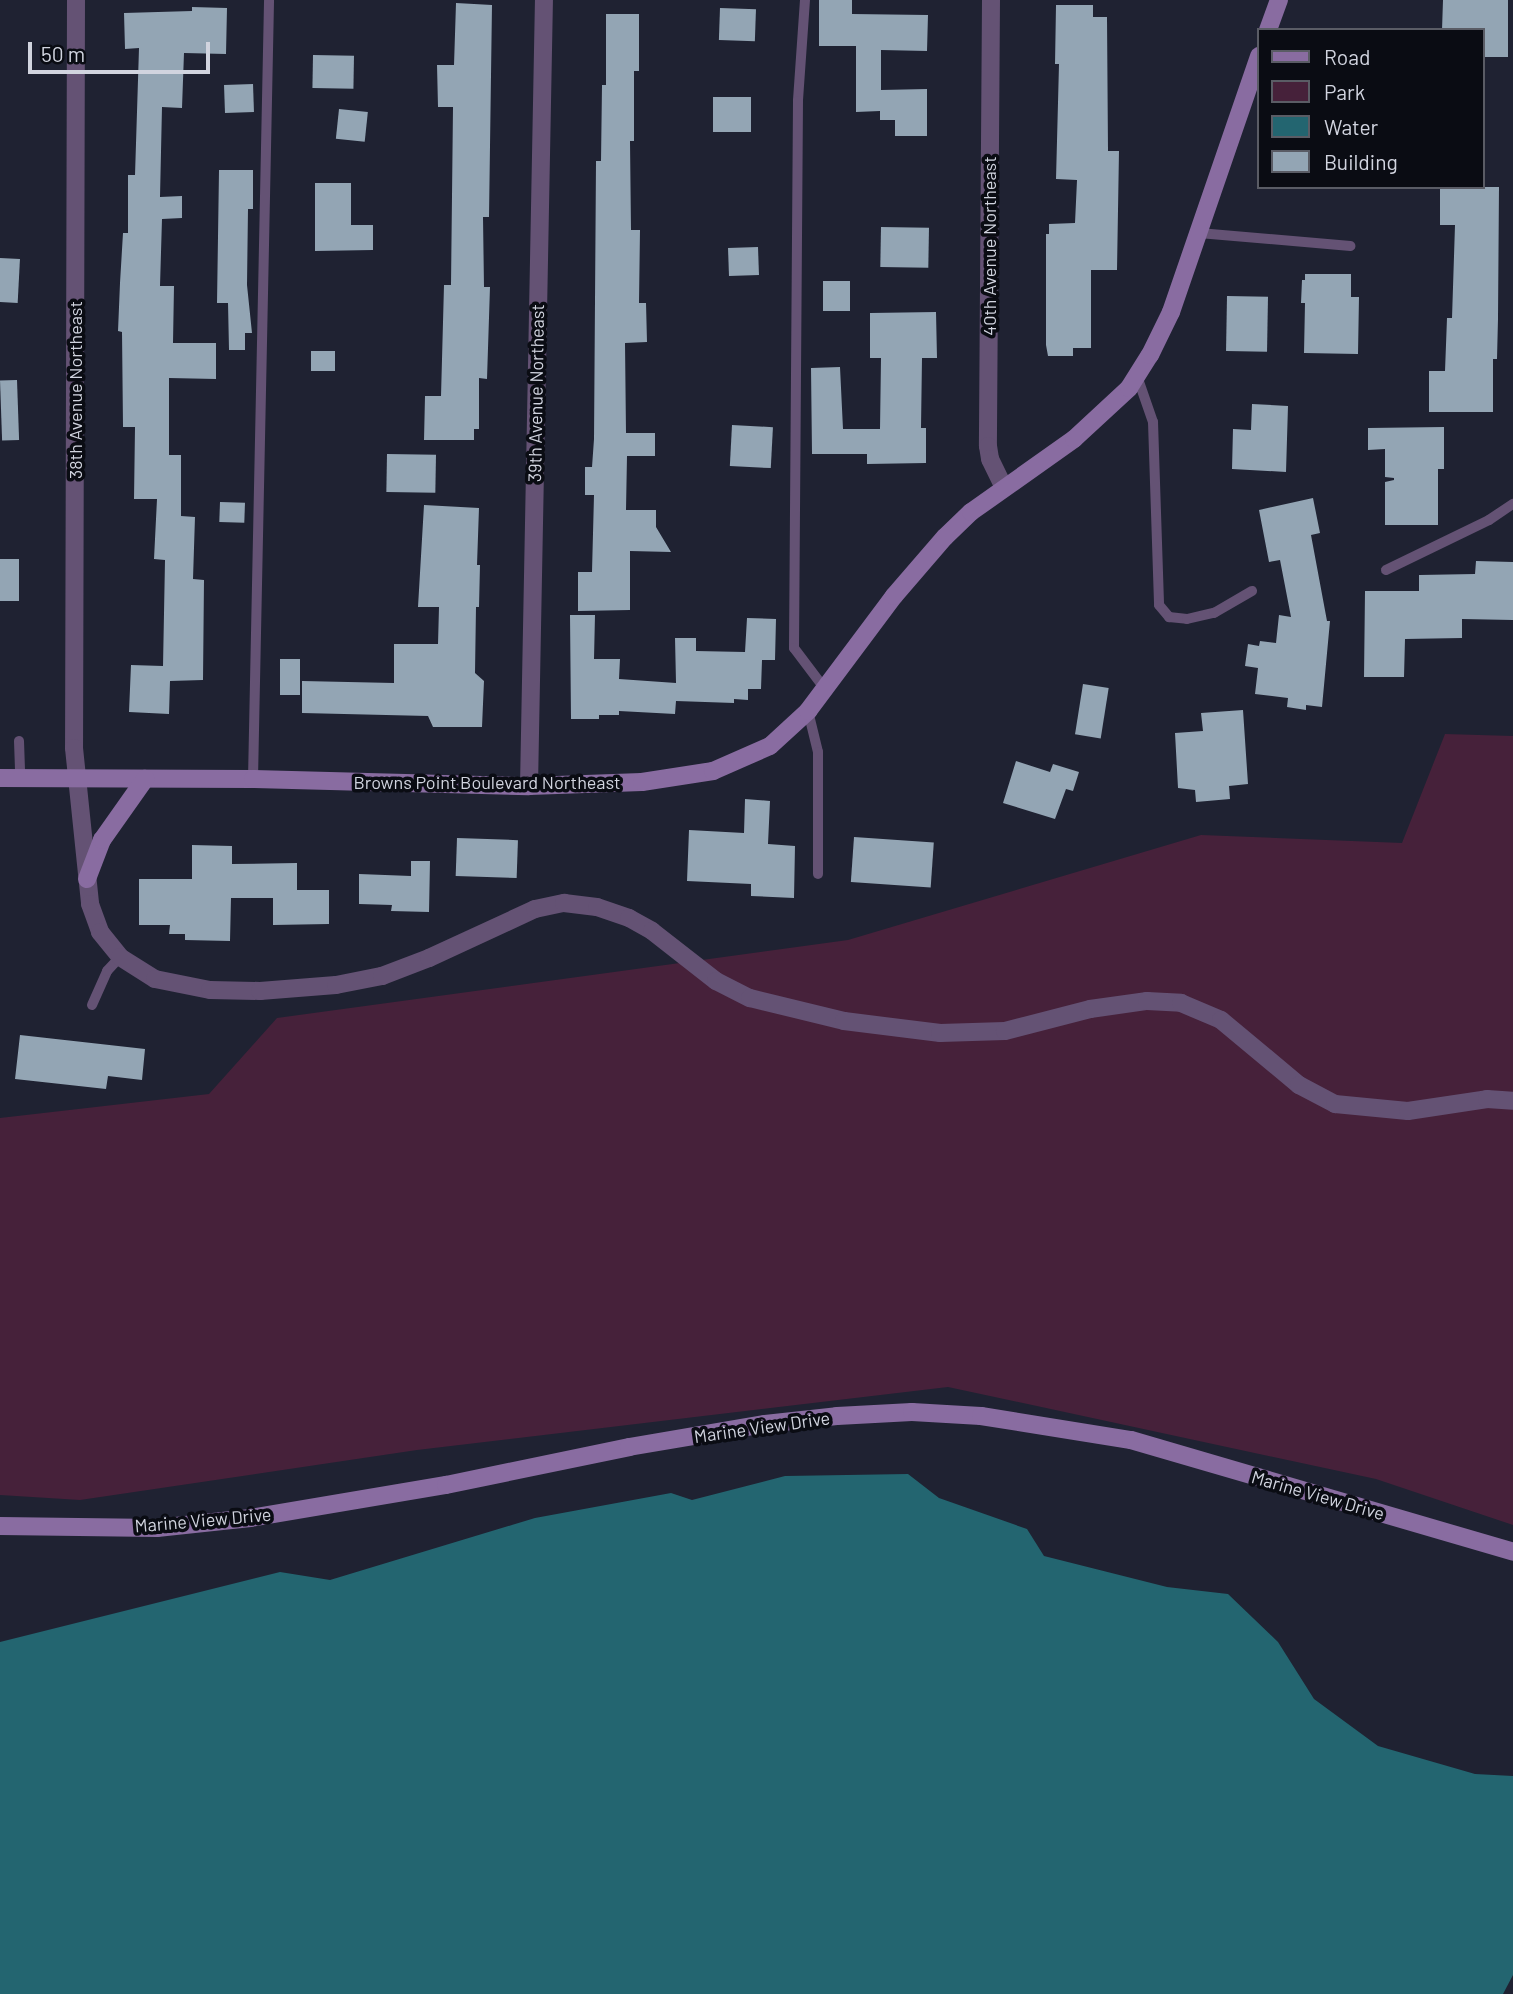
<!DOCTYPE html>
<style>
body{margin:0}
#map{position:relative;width:1513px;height:1994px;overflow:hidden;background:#1f2232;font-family:Barlow,sans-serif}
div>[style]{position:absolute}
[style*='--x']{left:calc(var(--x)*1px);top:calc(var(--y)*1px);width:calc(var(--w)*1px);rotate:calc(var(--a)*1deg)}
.green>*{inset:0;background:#46213a}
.water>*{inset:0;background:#236570}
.building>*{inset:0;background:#93a5b4;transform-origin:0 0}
.lane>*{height:10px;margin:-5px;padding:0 5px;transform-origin:5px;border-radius:5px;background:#645274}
.street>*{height:18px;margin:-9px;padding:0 9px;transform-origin:9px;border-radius:9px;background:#645274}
.secondary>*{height:18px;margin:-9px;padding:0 9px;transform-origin:9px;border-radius:9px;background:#896ca1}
span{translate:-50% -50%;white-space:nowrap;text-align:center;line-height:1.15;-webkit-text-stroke:7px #0a0c13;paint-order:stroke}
.street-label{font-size:18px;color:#d1d4df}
.legend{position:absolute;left:1257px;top:28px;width:228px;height:161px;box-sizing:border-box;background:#0a0c13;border:2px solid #5a5c65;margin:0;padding:9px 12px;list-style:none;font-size:21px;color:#d1d4df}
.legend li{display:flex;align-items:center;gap:14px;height:35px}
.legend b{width:35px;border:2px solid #5a5c65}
.scale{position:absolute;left:28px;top:42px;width:182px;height:32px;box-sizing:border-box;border:4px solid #d1d4df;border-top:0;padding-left:9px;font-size:21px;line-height:24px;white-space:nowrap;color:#d1d4df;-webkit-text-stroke:5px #0a0c13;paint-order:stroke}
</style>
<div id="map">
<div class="green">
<i style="clip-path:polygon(1445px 734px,1513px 736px,1513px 1525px,1376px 1479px,948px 1387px,417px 1450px,80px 1500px,0 1495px,0 1118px,209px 1094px,277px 1018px,848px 940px,1201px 835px,1402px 843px)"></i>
</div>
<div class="water">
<i style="clip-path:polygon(908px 1474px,939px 1498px,1027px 1529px,1044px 1556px,1167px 1587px,1228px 1594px,1278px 1642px,1314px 1699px,1378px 1746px,1475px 1774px,1513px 1776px,1513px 1975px,1503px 1994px,0 1994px,0 1642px,280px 1572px,330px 1580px,535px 1518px,671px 1493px,692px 1500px,785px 1476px)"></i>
</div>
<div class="building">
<i style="clip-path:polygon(819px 0,852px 0,852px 14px,928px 15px,927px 51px,881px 50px,881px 90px,927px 89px,927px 136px,895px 136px,895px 120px,880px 120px,880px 111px,856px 112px,856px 46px,819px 46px)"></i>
<i style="clip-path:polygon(1443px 0,1508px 0,1508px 57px,1483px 57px,1483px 30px,1442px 30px)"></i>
<i style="clip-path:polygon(456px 3px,492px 5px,489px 217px,483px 217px,484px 287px,490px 287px,487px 379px,479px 378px,479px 429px,474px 429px,474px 440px,424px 440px,425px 396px,441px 396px,444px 285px,451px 285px,453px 107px,438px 107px,437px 65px,454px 65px)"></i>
<i style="clip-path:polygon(1056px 5px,1093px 5px,1093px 17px,1107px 17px,1108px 151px,1119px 151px,1117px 270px,1091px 270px,1091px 348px,1073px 348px,1073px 356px,1048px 356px,1046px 345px,1046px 234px,1049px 234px,1049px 224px,1075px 223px,1077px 180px,1056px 179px,1059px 64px,1055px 64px)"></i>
<i style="clip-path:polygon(192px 7px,227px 8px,226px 54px,184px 53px,182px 108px,162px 107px,160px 197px,182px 196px,182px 218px,162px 219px,160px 286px,174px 286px,173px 343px,216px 343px,216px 379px,169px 378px,169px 455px,181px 455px,181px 516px,195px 517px,193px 579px,204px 580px,203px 680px,170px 681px,169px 714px,129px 712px,131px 665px,163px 666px,165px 560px,154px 559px,157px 499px,134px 499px,135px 427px,123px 427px,122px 332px,118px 331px,120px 283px,123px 233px,128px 233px,128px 175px,135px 175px,139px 48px,125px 49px,124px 13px,192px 11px)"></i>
<i style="left:720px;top:8px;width:36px;height:32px;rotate:2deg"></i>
<i style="clip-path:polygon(606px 14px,639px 14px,639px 71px,634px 71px,634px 141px,630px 141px,631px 230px,640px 230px,639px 303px,646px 303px,647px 342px,625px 343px,626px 433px,655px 433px,655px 456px,627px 456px,626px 510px,656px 510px,656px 527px,671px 552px,630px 551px,630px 610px,578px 611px,578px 572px,592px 572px,594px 495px,585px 495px,585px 467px,592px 467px,594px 439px,596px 161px,601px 161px,602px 85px,606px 85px)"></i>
<i style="left:313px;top:55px;width:41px;height:33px;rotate:1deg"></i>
<i style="left:253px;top:84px;width:28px;height:29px;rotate:88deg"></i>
<i style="left:713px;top:97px;width:38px;height:35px"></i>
<i style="left:339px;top:109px;width:29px;height:30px;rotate:6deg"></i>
<i style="clip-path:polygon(219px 170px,253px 170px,253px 209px,248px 209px,247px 285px,252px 333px,245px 333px,245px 350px,229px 350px,228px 303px,217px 303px)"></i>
<i style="clip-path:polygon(315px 183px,351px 183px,351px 225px,373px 225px,373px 250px,315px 251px)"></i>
<i style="clip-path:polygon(1440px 187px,1499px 187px,1498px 319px,1497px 359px,1493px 359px,1493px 412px,1429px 412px,1429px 371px,1445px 371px,1447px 318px,1452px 318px,1455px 225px,1440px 225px)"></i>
<i style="left:881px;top:227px;width:48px;height:40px;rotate:1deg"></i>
<i style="left:758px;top:247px;width:28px;height:30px;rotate:88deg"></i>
<i style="left:0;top:258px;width:20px;height:44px;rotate:3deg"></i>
<i style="clip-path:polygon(1305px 274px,1351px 274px,1351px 297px,1359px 297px,1358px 354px,1304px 353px,1305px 303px,1301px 303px,1302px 280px,1305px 280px)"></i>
<i style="left:850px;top:281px;width:30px;height:27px;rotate:90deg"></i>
<i style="left:1227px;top:296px;width:41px;height:55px;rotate:1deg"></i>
<i style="clip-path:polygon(936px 312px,937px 358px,922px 358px,921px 428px,926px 428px,926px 463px,867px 464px,867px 454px,812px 454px,811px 368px,840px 367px,843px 429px,880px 429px,881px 358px,870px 358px,870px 313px)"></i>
<i style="left:311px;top:351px;width:24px;height:20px"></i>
<i style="left:17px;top:380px;width:60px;height:17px;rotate:88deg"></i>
<i style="clip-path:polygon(1252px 404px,1288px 406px,1286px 472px,1232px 469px,1233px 429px,1251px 430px)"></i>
<i style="left:732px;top:425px;width:41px;height:41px;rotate:3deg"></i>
<i style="clip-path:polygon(1444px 427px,1444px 469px,1438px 469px,1438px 525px,1385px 525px,1385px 482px,1394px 480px,1394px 478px,1385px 477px,1385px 449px,1368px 450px,1368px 428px)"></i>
<i style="left:387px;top:454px;width:49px;height:38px;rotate:1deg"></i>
<i style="clip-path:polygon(1313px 498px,1320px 533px,1311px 535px,1327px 621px,1330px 621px,1322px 707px,1306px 705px,1306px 710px,1287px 707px,1288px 698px,1255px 694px,1258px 668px,1245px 666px,1248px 644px,1259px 646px,1260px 641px,1276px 643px,1279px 615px,1291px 617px,1280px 560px,1269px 562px,1259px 510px)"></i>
<i style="left:220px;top:502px;width:25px;height:20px;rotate:2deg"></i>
<i style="clip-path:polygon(424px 505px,479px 508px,477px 565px,480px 565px,479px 607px,476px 607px,475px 673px,484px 681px,482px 727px,433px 727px,428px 716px,302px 713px,302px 681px,394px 683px,394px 644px,438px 644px,439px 607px,418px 607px)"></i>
<i style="left:0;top:559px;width:19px;height:42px"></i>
<i style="clip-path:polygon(1476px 561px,1513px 562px,1513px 620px,1462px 619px,1462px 638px,1405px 639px,1404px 677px,1364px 677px,1365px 591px,1419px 591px,1419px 575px,1475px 574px)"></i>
<i style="clip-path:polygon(570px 615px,595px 615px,594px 659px,620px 659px,619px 679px,676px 683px,675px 638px,696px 638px,696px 651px,745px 652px,747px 618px,776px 619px,775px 660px,762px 660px,761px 689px,748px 689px,748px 700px,734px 699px,734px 703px,676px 701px,675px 714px,619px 711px,619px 715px,599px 715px,599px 719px,571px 719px)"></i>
<i style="left:280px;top:659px;width:20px;height:36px"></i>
<i style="left:1083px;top:684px;width:26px;height:51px;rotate:9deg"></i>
<i style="clip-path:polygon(1243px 710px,1248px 784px,1229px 786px,1230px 799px,1196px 802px,1195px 790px,1178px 788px,1175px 733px,1203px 731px,1201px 713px)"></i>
<i style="clip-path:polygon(1016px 761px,1050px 772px,1053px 764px,1079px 772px,1073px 791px,1066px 789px,1055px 819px,1003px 803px)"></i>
<i style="clip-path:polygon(745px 799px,770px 801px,768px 844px,795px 846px,794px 898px,751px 896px,751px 884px,687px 881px,689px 830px,744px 833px)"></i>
<i style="left:854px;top:837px;width:80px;height:45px;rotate:4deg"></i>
<i style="left:457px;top:838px;width:61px;height:38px;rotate:2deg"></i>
<i style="clip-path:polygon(192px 845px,232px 846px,232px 864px,297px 863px,297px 890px,329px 890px,329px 924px,273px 925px,273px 898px,231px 898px,230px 941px,185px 940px,185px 934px,169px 934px,170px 925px,139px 925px,139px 879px,192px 879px)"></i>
<i style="clip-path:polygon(411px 861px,430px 861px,429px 912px,391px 911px,392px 905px,359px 904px,359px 874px,411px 876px)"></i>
<i style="clip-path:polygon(20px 1035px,145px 1049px,142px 1080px,108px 1076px,106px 1089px,15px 1079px)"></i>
</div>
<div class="lane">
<i style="--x:805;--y:0;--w:101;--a:94"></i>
<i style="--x:798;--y:101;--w:547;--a:90.42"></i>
<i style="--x:794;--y:648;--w:51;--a:52.9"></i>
<i style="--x:1199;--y:233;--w:152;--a:4.9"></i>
<i style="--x:1137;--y:376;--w:49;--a:70.8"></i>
<i style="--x:1153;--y:422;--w:183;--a:88.1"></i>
<i style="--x:1159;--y:605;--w:16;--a:50"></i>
<i style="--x:1169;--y:617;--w:18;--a:6"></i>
<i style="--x:1187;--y:619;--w:28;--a:-13"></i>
<i style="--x:1214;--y:613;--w:44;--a:-30.1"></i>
<i style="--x:1386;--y:570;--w:114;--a:-25.9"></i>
<i style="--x:1489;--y:520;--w:29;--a:-34"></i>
<i style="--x:808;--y:711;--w:42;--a:76.3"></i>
<i style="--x:818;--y:752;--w:122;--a:90"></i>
<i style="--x:19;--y:741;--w:38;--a:88"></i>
<i style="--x:253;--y:779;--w:779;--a:-88.82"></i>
<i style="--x:92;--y:1005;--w:37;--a:-66"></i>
<i style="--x:107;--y:971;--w:19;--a:-47"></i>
</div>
<div class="street">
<i style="--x:76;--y:0;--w:748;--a:90.15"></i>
<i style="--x:74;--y:748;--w:157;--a:84.1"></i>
<i style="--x:90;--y:904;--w:30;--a:70"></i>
<i style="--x:100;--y:932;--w:32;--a:51"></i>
<i style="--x:120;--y:957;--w:41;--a:32.2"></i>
<i style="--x:155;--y:979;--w:56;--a:11.3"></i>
<i style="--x:210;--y:990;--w:50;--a:1.1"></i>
<i style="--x:260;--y:991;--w:76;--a:-4.5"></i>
<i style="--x:336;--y:985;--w:47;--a:-11.1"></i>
<i style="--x:382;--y:976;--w:50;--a:-21"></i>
<i style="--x:429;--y:958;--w:117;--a:-24.8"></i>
<i style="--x:535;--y:909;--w:30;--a:-12"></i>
<i style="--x:564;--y:903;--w:33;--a:7"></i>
<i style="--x:597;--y:907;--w:34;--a:19"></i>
<i style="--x:629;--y:918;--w:26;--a:29"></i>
<i style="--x:652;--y:931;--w:81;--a:38"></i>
<i style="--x:716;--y:981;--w:38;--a:27"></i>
<i style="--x:750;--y:998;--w:97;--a:13.7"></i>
<i style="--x:844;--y:1021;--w:97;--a:7.1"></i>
<i style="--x:940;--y:1033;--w:65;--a:-1.8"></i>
<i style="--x:1005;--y:1031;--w:88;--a:-14.5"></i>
<i style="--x:1090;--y:1009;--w:58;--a:-8"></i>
<i style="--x:1147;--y:1001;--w:34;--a:3"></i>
<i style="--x:1181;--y:1003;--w:43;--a:23"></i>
<i style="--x:1221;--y:1020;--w:102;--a:39.8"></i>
<i style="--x:1299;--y:1085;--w:41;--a:27.8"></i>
<i style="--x:1335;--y:1104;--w:73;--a:5.5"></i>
<i style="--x:1408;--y:1111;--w:80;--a:-8.6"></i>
<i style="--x:1487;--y:1099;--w:26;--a:4"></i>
<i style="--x:991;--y:0;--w:446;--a:90.4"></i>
<i style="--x:988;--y:446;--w:13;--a:81"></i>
<i style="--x:990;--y:459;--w:32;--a:64"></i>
<i style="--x:529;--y:786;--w:786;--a:-88.91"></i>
</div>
<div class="secondary">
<i style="--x:1268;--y:30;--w:32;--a:-70"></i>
<i style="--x:0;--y:778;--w:253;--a:0.2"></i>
<i style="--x:253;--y:779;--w:276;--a:1.5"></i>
<i style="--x:529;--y:786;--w:113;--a:-2"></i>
<i style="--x:642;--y:782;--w:72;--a:-8.8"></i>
<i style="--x:713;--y:771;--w:62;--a:-23.7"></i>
<i style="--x:770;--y:746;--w:52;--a:-42.6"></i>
<i style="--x:808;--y:711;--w:144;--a:-53.2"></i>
<i style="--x:894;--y:596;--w:78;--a:-49.2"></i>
<i style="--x:945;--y:537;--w:36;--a:-44"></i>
<i style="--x:971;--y:512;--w:126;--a:-35.3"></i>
<i style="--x:1074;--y:439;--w:75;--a:-42.8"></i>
<i style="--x:1129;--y:388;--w:39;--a:-58"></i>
<i style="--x:1150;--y:355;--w:48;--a:-64"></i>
<i style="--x:1171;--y:312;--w:271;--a:-71"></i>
<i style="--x:87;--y:879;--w:42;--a:-69"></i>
<i style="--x:102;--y:840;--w:75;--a:-54.8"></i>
<i style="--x:0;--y:1526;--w:157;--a:0.7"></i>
<i style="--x:157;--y:1528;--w:94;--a:-6.1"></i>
<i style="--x:250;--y:1518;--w:199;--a:-9.6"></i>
<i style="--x:446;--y:1485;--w:187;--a:-11.7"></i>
<i style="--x:629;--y:1447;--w:138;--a:-9.6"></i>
<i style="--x:765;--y:1424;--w:72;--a:-6.3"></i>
<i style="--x:837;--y:1416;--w:75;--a:-3.1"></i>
<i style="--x:912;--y:1412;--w:69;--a:3.3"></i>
<i style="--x:981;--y:1416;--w:152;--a:9.1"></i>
<i style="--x:1131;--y:1440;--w:398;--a:16.3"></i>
</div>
<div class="street-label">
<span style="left:989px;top:246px;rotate:-90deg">40th Avenue Northeast</span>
<span style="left:75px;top:390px;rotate:-90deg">38th Avenue Northeast</span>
<span style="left:536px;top:393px;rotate:-89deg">39th Avenue Northeast</span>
<span style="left:487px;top:782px">Browns Point Boulevard Northeast</span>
<span style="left:762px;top:1427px;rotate:-8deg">Marine View Drive</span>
<span style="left:1318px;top:1495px;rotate:16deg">Marine View Drive</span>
<span style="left:203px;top:1520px;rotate:-5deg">Marine View Drive</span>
</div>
<ul class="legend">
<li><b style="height:9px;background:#896ca1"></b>Road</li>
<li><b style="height:19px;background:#46213a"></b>Park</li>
<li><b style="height:19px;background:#236570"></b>Water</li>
<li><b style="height:19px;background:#93a5b4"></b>Building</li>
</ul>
<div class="scale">50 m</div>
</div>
